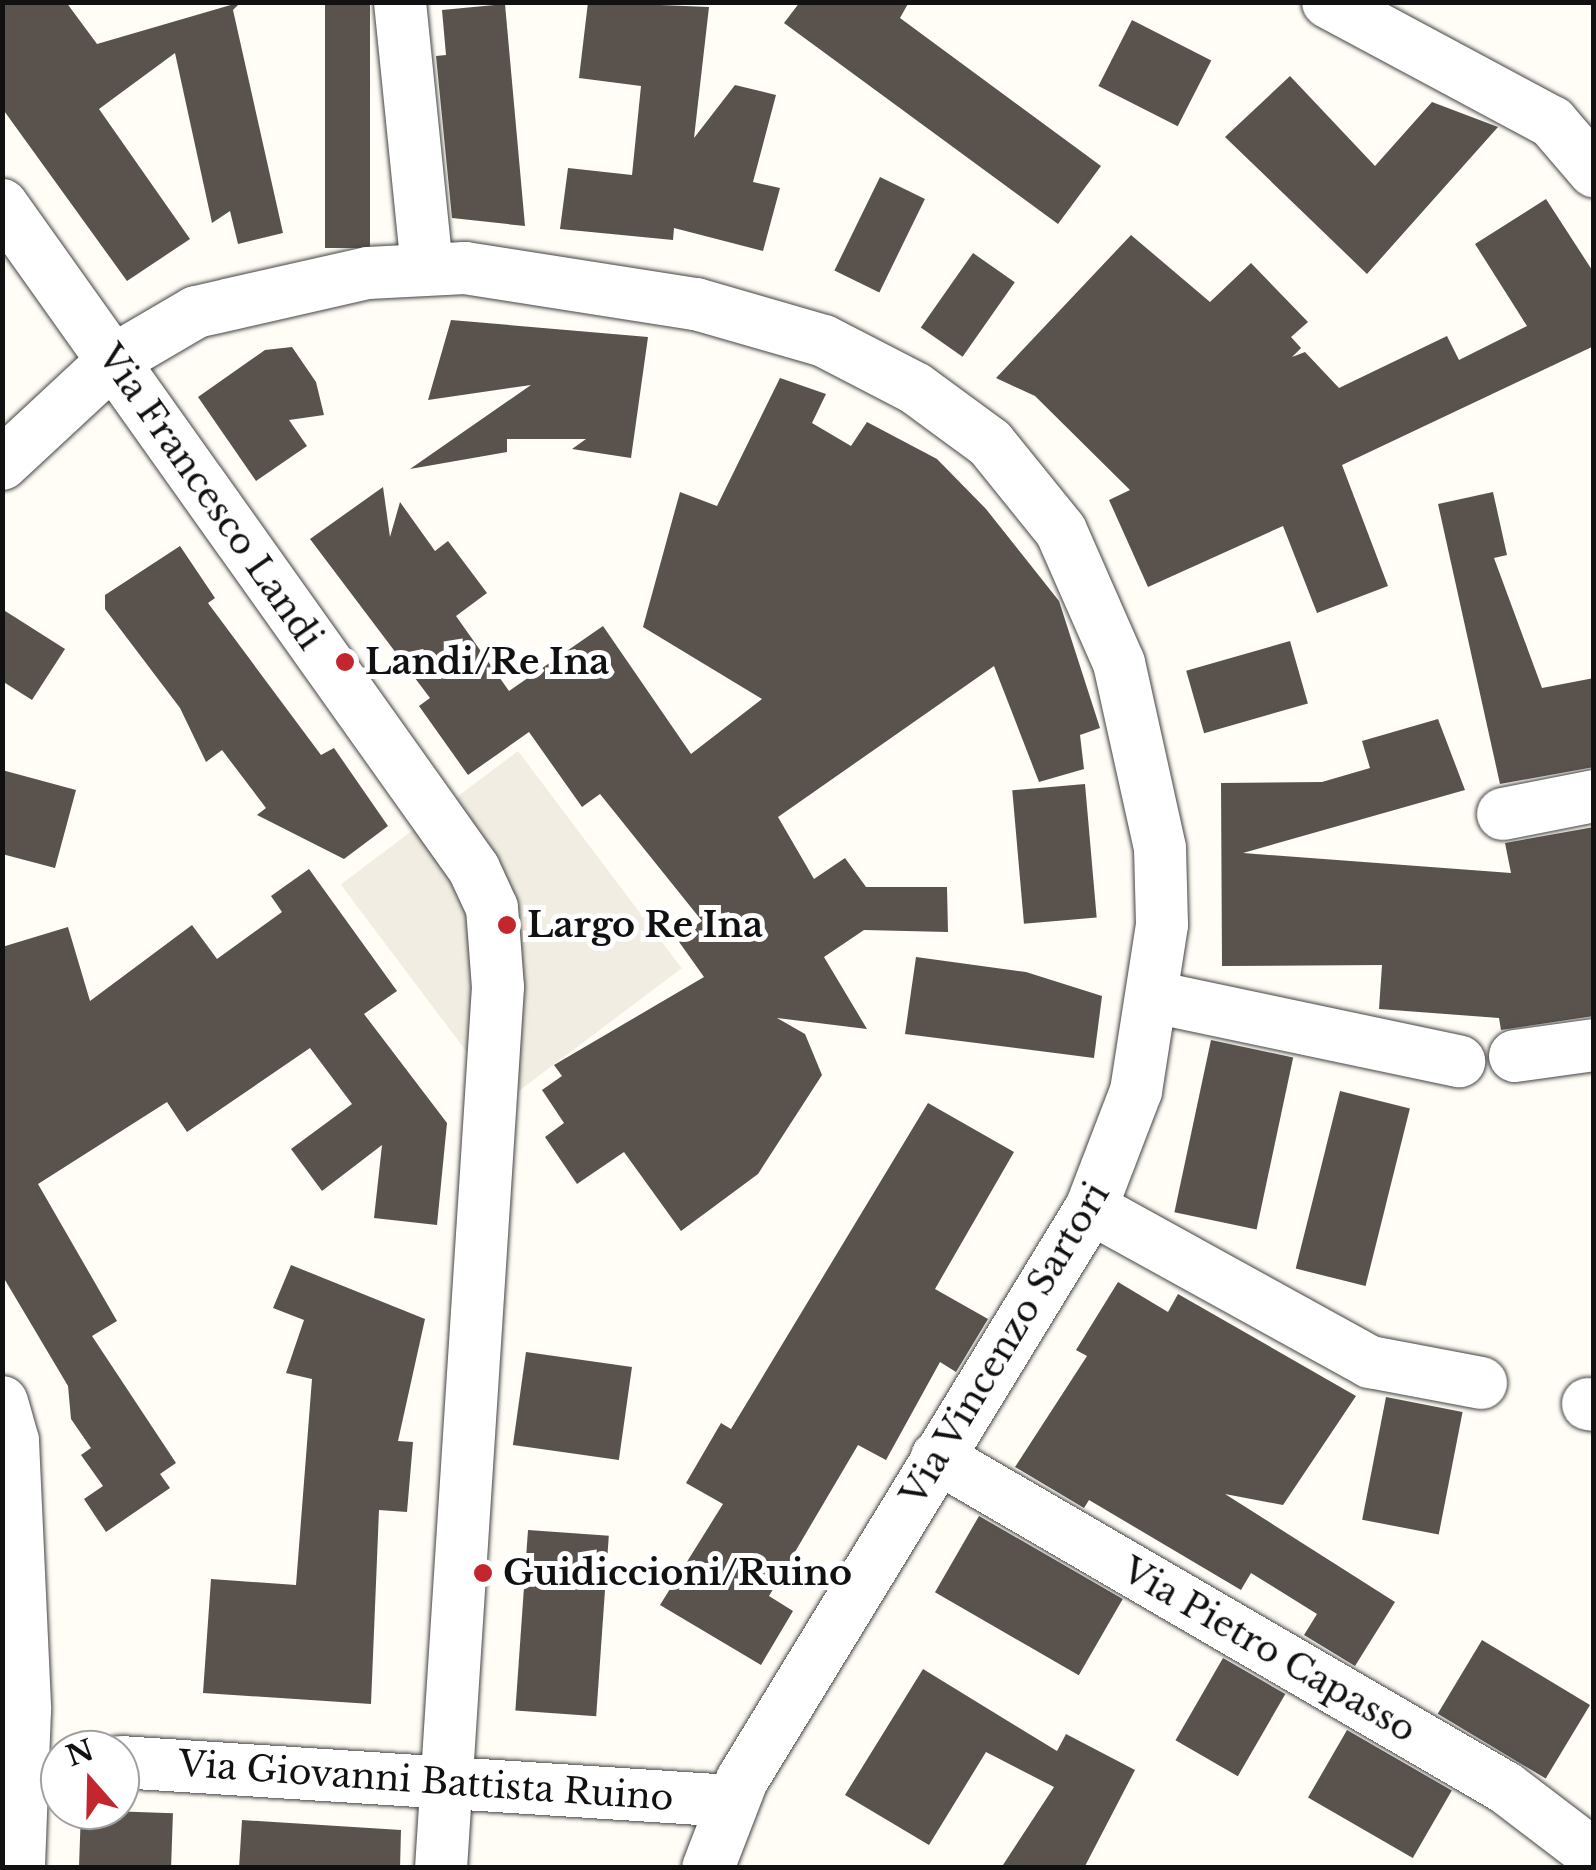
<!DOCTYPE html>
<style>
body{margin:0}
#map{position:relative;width:1596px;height:1870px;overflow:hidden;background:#fffdf5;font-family:"Libre Baskerville",serif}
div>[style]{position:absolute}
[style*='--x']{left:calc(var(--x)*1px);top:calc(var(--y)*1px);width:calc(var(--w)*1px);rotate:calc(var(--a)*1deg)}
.plaza>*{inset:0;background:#f1ede2;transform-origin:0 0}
.building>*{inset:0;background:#5a524d;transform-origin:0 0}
.roads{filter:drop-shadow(0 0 2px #444) drop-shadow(0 0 2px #444)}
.minor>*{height:52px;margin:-26px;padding:0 26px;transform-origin:26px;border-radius:26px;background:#fff}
.dots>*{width:28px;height:28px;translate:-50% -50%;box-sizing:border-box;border:5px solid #fff;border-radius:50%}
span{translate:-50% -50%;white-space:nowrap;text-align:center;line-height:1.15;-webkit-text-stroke:10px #fff;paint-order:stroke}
.street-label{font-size:35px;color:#111}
.poi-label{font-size:35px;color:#111;font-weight:700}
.left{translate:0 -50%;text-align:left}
.frame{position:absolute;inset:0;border:5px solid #111;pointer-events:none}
.north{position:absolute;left:40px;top:1730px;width:100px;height:100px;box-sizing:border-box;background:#fff;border:2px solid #a0a0a0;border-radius:50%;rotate:340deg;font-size:28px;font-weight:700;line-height:40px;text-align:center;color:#111}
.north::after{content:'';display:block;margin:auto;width:35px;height:45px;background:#c4262e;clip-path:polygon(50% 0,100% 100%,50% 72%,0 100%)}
</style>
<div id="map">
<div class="plaza">
<i style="left:518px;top:751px;width:272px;height:222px;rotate:53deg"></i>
</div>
<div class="building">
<i style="clip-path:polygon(2px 2px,66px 2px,97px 44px,241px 2px,233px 10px,283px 233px,238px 244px,230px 211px,212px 223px,175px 53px,99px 109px,190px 239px,127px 281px,2px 108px)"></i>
<i style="left:325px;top:2px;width:45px;height:246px"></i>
<i style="clip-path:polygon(588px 2px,709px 7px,694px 138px,735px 85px,776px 95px,753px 182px,780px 188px,763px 251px,674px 228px,673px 240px,560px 229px,568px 168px,632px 175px,641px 86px,579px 78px)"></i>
<i style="clip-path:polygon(800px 2px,909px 2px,900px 18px,1101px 166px,1058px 224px,784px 23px)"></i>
<i style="clip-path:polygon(505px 4px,525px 226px,452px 218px,436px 56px,446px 55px,442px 10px)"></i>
<i style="left:1132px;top:20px;width:89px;height:74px;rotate:27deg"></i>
<i style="clip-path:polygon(1290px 76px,1375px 166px,1432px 102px,1498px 127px,1367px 274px,1225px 137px)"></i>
<i style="left:880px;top:177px;width:50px;height:104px;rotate:26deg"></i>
<i style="clip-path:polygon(1546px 199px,1594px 273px,1594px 346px,1342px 465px,1388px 586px,1317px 613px,1283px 526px,1148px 587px,1109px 500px,1130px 490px,1035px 396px,996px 378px,1131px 235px,1210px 302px,1251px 263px,1308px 322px,1291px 337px,1301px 348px,1292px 357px,1305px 352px,1339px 388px,1447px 336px,1459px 360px,1527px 326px,1475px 244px)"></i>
<i style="left:973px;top:253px;width:51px;height:91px;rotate:35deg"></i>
<i style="clip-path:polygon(451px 320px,648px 337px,631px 458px,572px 449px,586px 439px,507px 439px,507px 452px,410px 469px,531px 385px,428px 400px)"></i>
<i style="clip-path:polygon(292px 347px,316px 382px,324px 415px,289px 420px,307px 446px,256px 481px,198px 397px,265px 350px)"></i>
<i style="clip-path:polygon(780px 378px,826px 394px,812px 423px,851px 446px,867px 422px,937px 459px,986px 509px,1059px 601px,1100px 728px,1080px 735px,1084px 769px,1039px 782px,994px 666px,778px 817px,814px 879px,845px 858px,866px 887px,947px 887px,948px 932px,864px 930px,824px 957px,867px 1029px,777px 1018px,805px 1034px,822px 1075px,758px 1174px,681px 1231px,624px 1152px,577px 1184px,545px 1137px,564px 1123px,542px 1090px,562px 1076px,554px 1065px,704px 977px,677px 939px,702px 921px,600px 794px,582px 807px,529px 732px,468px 775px,419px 706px,430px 698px,310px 539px,383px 487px,390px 537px,400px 502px,435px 551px,448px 541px,487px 593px,456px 616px,509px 691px,603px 626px,691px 754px,762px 699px,643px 627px,680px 492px,717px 506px)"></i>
<i style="clip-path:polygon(1493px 492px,1507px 555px,1494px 558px,1542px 688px,1594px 678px,1594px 767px,1500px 784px,1438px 504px)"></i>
<i style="clip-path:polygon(180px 546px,215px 598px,208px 603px,321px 755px,334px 748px,388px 826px,344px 859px,257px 815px,266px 808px,222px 750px,206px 762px,180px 708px,105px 609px,105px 595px)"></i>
<i style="clip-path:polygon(2px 609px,65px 649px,32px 700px,2px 681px)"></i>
<i style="left:1290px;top:641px;width:65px;height:108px;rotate:74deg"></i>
<i style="clip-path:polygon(1438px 719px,1465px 790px,1243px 853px,1511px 873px,1505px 843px,1594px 827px,1594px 1016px,1501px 1030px,1499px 1018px,1379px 1009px,1382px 965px,1222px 966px,1221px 783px,1322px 782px,1370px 768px,1362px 741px)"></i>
<i style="clip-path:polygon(2px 770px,76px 790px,55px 868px,2px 854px)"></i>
<i style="left:1085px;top:784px;width:134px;height:73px;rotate:85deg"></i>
<i style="clip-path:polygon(309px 869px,397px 991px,364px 1014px,447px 1123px,437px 1225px,374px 1218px,382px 1145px,322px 1191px,291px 1149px,352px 1104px,310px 1048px,187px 1132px,167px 1102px,38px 1184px,117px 1321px,92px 1336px,176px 1463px,160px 1474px,170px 1488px,106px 1532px,84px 1499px,103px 1486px,81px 1455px,91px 1448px,71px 1419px,68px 1386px,2px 1275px,2px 947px,68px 927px,90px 1001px,192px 925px,217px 959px,282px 912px,271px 896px)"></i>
<i style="clip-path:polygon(916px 957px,1026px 972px,1102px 996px,1094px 1058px,905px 1034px)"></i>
<i style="left:1211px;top:1040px;width:84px;height:176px;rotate:12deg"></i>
<i style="left:1340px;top:1091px;width:72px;height:183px;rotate:14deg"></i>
<i style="clip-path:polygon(928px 1103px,1014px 1152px,935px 1289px,988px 1319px,956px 1372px,940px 1362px,886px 1460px,858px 1445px,769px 1596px,793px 1611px,761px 1665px,660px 1605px,723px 1504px,686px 1483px,721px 1423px,731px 1429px)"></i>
<i style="clip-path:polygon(291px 1265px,425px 1319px,398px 1441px,413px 1442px,407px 1512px,379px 1510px,371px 1704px,203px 1693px,211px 1579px,296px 1585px,312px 1379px,286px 1373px,304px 1320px,273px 1308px)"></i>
<i style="clip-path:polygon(1118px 1282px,1168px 1312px,1178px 1294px,1356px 1396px,1283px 1505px,1225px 1494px,1395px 1602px,1355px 1666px,1304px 1635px,1317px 1614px,1251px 1573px,1241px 1590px,1089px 1500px,1084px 1508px,1015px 1467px,1087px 1356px,1076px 1350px)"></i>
<i style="left:526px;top:1352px;width:107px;height:94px;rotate:8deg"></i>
<i style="left:1386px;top:1397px;width:78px;height:125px;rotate:11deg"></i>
<i style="left:979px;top:1516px;width:166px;height:88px;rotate:30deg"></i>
<i style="left:528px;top:1530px;width:81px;height:181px;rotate:4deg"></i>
<i style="left:1482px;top:1640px;width:126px;height:86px;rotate:31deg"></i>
<i style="left:1223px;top:1658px;width:72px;height:95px;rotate:30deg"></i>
<i style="clip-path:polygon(923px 1669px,1057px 1751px,1066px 1734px,1135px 1770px,1084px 1868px,1001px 1868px,1054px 1787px,986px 1752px,929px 1845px,845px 1795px)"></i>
<i style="left:1347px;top:1730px;width:121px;height:78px;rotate:30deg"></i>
<i style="left:81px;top:1810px;width:92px;height:58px;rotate:2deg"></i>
<i style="clip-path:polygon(242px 1820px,401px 1830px,400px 1868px,239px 1868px)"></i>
</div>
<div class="roads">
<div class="minor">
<i style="--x:400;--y:2;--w:266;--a:84.2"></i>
<i style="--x:1328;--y:2;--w:254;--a:28.2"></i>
<i style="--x:1552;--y:122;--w:65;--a:49.4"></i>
<i style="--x:2;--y:205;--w:815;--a:54.59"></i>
<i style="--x:474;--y:869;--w:43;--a:65.2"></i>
<i style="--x:492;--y:908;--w:79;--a:85.7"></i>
<i style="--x:498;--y:987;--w:883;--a:93.7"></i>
<i style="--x:2;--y:464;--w:153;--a:-42.9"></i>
<i style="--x:114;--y:360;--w:95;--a:-30.3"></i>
<i style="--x:196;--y:312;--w:176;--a:-12.8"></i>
<i style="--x:368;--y:273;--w:97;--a:-3"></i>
<i style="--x:465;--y:268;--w:234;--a:8.9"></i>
<i style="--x:696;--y:304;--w:133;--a:16.1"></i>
<i style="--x:824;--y:341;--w:102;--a:27.3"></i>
<i style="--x:915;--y:388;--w:93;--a:36.3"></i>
<i style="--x:990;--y:443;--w:113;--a:51.1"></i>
<i style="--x:1061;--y:531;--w:144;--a:66.3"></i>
<i style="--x:1119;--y:663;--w:189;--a:77.5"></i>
<i style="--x:1160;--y:848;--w:77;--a:88.5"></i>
<i style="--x:1162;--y:925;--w:168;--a:98.9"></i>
<i style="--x:1136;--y:1091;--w:125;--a:111"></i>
<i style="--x:1091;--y:1208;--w:670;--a:121.39"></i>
<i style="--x:742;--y:1780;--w:94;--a:111.1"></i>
<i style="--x:1503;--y:814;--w:93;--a:-11.2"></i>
<i style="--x:1154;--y:997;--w:312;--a:11.9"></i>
<i style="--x:1515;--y:1056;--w:80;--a:-7.9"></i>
<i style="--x:1091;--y:1208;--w:319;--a:28.9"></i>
<i style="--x:1370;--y:1362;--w:113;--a:10.7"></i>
<i style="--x:2;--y:1402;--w:41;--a:74.2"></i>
<i style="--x:13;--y:1441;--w:269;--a:87.4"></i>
<i style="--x:25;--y:1710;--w:158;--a:92.2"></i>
<i style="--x:1588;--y:1404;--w:6;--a:9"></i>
<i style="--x:937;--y:1457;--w:658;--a:30.19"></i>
<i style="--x:1506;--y:1788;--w:111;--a:37.3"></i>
<i style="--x:120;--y:1762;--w:613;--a:3.65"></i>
</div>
</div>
<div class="dots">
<i style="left:345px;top:662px;background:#c4262e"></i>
<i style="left:507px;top:925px;background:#c4262e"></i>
<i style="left:483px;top:1573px;background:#c4262e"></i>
</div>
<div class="street-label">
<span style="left:210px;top:497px;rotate:55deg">Via Francesco Landi</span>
<span style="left:1005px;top:1344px;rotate:-59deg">Via Vincenzo Sartori</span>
<span style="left:1269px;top:1650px;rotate:30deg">Via Pietro Capasso</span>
<span style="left:426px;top:1781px;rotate:4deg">Via Giovanni Battista Ruino</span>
</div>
<div class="poi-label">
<span class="left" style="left:365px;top:662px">Landi/Re Ina</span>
<span class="left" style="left:527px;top:925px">Largo Re Ina</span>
<span class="left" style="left:503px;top:1573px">Guidiccioni/Ruino</span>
</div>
<div class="frame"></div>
<div class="north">N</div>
</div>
